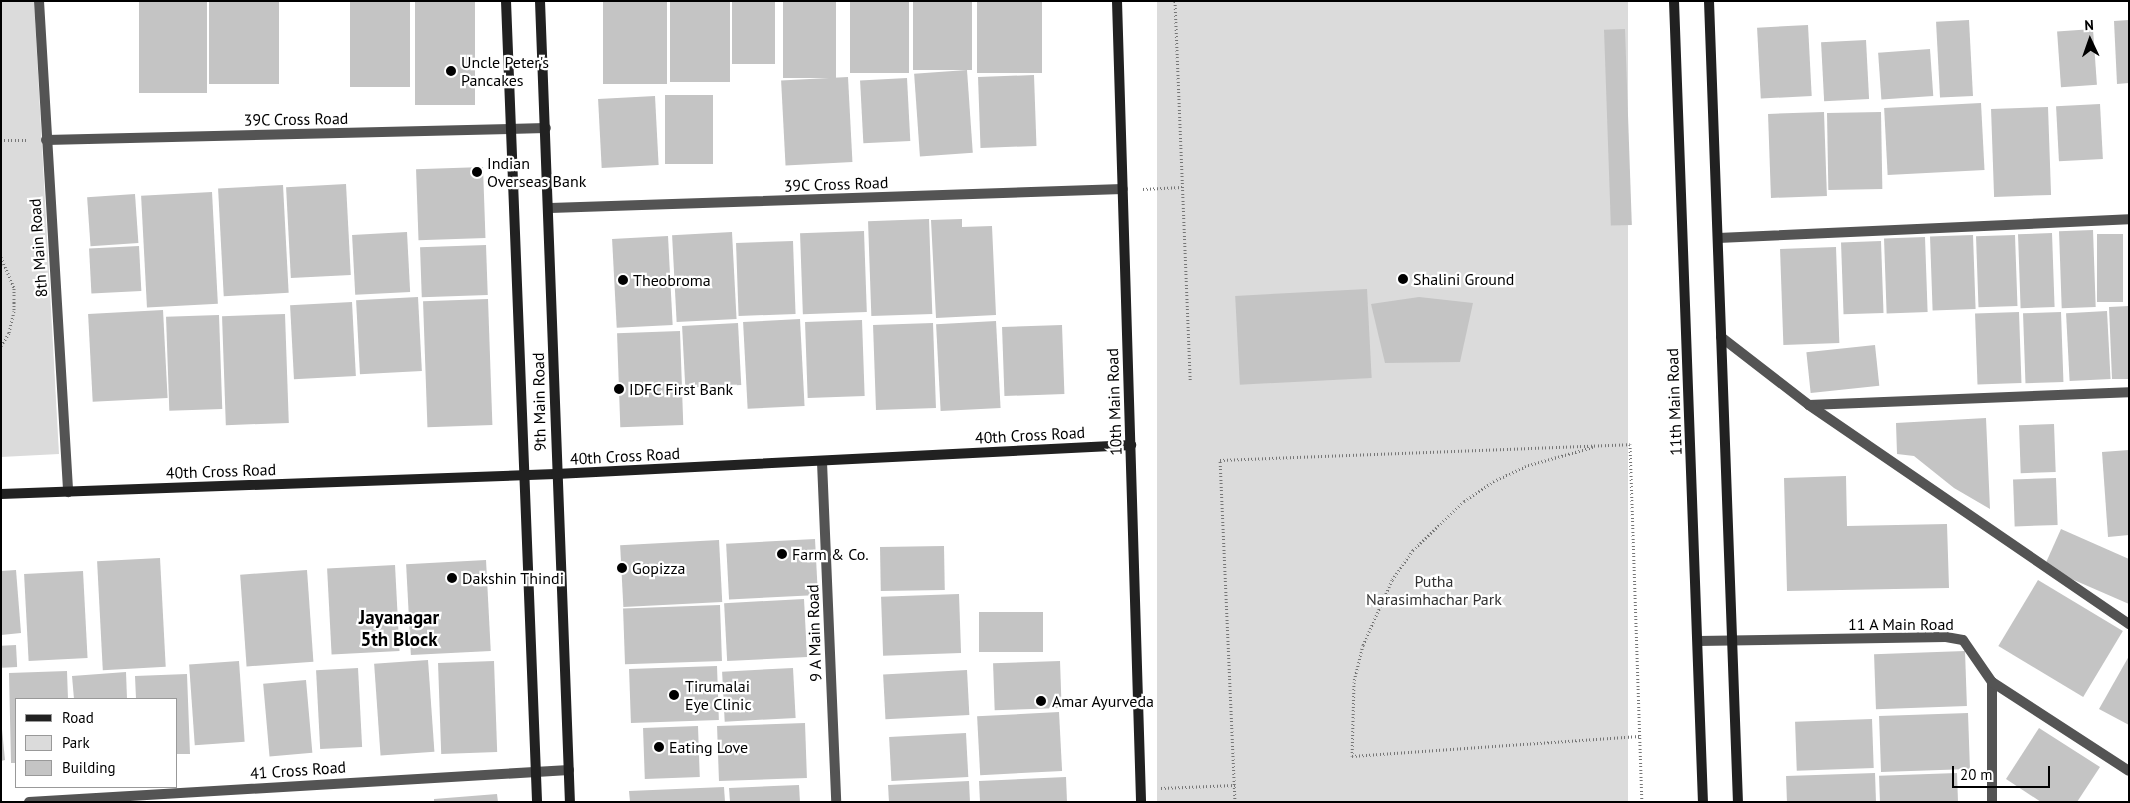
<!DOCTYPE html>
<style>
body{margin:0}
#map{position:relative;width:2130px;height:803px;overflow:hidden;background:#fff;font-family:"PT Sans",sans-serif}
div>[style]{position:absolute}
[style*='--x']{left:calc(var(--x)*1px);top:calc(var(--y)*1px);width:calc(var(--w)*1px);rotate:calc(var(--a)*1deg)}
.green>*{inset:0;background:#dbdbdb;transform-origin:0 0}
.building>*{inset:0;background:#c4c4c4;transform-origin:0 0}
.path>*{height:3px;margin-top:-1.5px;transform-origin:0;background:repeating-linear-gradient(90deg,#767676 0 1px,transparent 0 3.5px)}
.street>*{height:10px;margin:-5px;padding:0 5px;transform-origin:5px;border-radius:5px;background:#545454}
.secondary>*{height:10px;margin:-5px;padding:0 5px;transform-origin:5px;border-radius:5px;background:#212121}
.dots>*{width:14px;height:14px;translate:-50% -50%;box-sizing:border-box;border:2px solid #fff;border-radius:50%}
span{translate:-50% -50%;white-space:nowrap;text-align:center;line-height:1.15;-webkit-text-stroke:4.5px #fff;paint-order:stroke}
.poi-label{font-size:16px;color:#000}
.left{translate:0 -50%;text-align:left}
.street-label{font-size:16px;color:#000}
.park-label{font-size:16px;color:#323232}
.quarter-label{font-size:19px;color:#000;font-weight:700}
.frame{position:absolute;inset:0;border:2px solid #000;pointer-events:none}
.legend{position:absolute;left:15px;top:698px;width:162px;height:90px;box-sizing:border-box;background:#fff;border:1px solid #999;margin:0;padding:6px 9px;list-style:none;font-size:15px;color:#000}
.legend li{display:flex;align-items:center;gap:10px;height:25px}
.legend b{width:25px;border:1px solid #999}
.north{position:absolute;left:2065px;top:15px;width:50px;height:50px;-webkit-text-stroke:4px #fff;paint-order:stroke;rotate:357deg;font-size:14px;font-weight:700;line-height:20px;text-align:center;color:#000}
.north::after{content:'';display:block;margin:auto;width:18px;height:22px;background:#000;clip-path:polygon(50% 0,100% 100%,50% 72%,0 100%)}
.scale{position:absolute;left:1952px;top:766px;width:98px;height:22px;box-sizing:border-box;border:2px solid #000;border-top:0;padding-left:6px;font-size:15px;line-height:18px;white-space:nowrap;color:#000;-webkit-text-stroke:4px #fff;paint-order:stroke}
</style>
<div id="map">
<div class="green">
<i style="clip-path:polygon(1px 1px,34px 1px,59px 454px,1px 457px)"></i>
<i style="left:1157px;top:1px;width:471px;height:802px"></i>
</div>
<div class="building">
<i style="left:139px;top:1px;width:68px;height:92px"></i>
<i style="left:209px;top:1px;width:70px;height:83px"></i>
<i style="left:350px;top:1px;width:60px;height:86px"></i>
<i style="left:415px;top:1px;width:60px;height:104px"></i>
<i style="left:603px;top:1px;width:64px;height:83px"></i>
<i style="left:670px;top:1px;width:60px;height:81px"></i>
<i style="left:732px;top:1px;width:43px;height:63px"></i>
<i style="left:783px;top:1px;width:53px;height:77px"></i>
<i style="left:850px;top:1px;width:59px;height:72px"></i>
<i style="left:913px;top:1px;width:59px;height:69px"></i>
<i style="left:977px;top:1px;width:65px;height:72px"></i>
<i style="left:1969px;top:20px;width:76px;height:33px;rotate:87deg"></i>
<i style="clip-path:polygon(2129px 20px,2129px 83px,2117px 84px,2114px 21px)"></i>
<i style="left:1808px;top:25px;width:71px;height:51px;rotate:87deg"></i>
<i style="left:1625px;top:29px;width:196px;height:21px;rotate:88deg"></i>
<i style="left:2093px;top:29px;width:56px;height:36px;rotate:86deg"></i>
<i style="left:1866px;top:40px;width:59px;height:45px;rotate:87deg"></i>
<i style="left:1930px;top:49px;width:47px;height:52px;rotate:86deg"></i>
<i style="left:967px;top:70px;width:83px;height:53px;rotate:86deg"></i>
<i style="left:1034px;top:75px;width:71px;height:56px;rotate:88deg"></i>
<i style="left:848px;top:77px;width:85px;height:67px;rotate:87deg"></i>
<i style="left:907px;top:78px;width:63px;height:47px;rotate:87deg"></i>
<i style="left:665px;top:95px;width:48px;height:69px"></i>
<i style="left:655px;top:96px;width:69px;height:57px;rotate:87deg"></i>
<i style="left:1981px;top:103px;width:67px;height:97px;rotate:87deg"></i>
<i style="left:2100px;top:104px;width:55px;height:44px;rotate:87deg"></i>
<i style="left:2048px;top:107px;width:88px;height:57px;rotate:88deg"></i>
<i style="left:1824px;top:112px;width:84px;height:56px;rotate:88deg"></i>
<i style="left:1881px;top:112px;width:77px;height:54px;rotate:89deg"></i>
<i style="left:483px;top:167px;width:71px;height:67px;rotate:88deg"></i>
<i style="left:346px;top:184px;width:91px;height:60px;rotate:87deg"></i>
<i style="left:283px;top:185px;width:108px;height:65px;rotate:87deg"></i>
<i style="left:212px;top:192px;width:112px;height:71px;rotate:87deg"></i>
<i style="left:135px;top:194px;width:49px;height:48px;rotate:86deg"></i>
<i style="left:929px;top:219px;width:95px;height:61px;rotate:88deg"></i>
<i style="clip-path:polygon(962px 219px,962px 227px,992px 226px,996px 315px,936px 318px,931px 220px)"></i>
<i style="left:2093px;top:230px;width:77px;height:34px;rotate:88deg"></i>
<i style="left:864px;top:231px;width:81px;height:64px;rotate:88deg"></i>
<i style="left:407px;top:232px;width:60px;height:55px;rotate:87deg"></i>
<i style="left:732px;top:232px;width:87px;height:60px;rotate:87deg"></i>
<i style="left:2052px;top:233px;width:74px;height:34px;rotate:88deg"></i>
<i style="left:2097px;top:234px;width:26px;height:68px"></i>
<i style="left:1973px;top:235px;width:74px;height:43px;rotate:88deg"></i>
<i style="left:2015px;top:235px;width:71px;height:39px;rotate:88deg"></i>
<i style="left:668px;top:236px;width:89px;height:56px;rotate:87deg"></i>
<i style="left:1925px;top:237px;width:75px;height:41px;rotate:88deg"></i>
<i style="left:793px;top:241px;width:73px;height:57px;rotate:88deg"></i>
<i style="left:1881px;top:241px;width:72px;height:40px;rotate:88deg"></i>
<i style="left:486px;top:245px;width:50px;height:66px;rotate:88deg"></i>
<i style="left:139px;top:246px;width:45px;height:50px;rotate:87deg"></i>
<i style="left:1836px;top:247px;width:96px;height:56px;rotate:88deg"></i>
<i style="left:1367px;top:289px;width:89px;height:132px;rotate:87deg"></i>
<i style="left:418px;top:297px;width:74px;height:62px;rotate:87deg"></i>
<i style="clip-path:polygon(1419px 297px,1473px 303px,1460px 362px,1385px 363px,1371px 304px)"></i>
<i style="left:488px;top:299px;width:126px;height:65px;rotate:88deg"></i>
<i style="left:352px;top:302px;width:74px;height:62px;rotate:87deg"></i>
<i style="clip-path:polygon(2129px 306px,2129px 379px,2112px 379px,2109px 307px)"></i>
<i style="left:163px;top:310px;width:88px;height:75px;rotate:87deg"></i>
<i style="left:2107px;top:311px;width:68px;height:41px;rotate:87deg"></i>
<i style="left:2019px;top:312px;width:71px;height:44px;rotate:88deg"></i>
<i style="left:2061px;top:312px;width:70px;height:38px;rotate:88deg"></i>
<i style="left:285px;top:314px;width:109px;height:63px;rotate:88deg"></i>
<i style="left:219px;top:315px;width:94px;height:53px;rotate:88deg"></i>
<i style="left:800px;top:319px;width:87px;height:57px;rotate:87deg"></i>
<i style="left:862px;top:320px;width:76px;height:57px;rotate:88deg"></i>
<i style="left:996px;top:321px;width:87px;height:60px;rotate:87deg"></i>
<i style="left:738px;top:323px;width:62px;height:56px;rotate:87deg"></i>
<i style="left:933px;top:323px;width:85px;height:60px;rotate:88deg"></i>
<i style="left:1062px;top:325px;width:69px;height:60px;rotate:88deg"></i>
<i style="left:680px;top:331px;width:94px;height:63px;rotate:88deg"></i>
<i style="left:1875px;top:345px;width:41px;height:69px;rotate:84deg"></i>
<i style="clip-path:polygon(1986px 418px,1990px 509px,1954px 488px,1914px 456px,1897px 454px,1896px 423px)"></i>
<i style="left:2054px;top:424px;width:48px;height:35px;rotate:88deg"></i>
<i style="clip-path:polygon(2129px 450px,2129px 535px,2108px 537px,2102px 452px)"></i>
<i style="clip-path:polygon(1846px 476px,1847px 526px,1947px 524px,1949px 588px,1787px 591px,1784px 478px)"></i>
<i style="left:2056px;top:478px;width:47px;height:43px;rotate:88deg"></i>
<i style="clip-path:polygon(2061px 529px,2129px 559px,2129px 604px,2044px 567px)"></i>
<i style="left:815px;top:539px;width:56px;height:89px;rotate:87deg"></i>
<i style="left:719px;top:540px;width:62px;height:99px;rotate:87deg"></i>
<i style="left:944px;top:546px;width:44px;height:64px;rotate:89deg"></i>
<i style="left:160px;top:558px;width:109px;height:63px;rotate:87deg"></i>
<i style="left:486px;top:560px;width:91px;height:80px;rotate:87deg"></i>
<i style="left:395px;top:565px;width:86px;height:68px;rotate:87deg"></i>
<i style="clip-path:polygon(16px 570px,21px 633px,1px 635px,1px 571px)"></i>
<i style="left:307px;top:570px;width:92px;height:67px;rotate:86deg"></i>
<i style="left:83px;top:571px;width:87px;height:59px;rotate:87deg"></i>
<i style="left:2038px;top:580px;width:99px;height:77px;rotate:31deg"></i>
<i style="left:959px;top:594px;width:59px;height:78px;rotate:88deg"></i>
<i style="left:804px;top:599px;width:58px;height:80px;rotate:87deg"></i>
<i style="left:720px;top:605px;width:56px;height:97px;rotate:88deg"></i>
<i style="left:1043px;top:612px;width:40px;height:64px;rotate:90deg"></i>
<i style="left:16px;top:645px;width:22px;height:15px;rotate:87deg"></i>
<i style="left:1965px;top:651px;width:55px;height:91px;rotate:88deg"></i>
<i style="clip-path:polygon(2129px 656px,2129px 725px,2099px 709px)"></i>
<i style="left:428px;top:660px;width:92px;height:54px;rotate:86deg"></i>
<i style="left:239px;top:661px;width:81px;height:50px;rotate:86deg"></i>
<i style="left:494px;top:661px;width:91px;height:56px;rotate:88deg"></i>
<i style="left:1060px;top:661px;width:47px;height:67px;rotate:88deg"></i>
<i style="left:717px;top:666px;width:54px;height:88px;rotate:88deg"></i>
<i style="left:358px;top:668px;width:79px;height:42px;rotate:87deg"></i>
<i style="left:793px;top:668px;width:50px;height:71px;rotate:87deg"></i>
<i style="left:967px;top:670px;width:45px;height:84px;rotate:87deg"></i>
<i style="clip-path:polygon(67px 671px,68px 699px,16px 699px,16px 763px,11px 763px,9px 673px)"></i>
<i style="clip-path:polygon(126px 672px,127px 699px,74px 699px,72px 676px)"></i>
<i style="clip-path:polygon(187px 674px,190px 754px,176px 754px,176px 699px,136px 699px,135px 676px)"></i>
<i style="left:306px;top:680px;width:73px;height:43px;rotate:85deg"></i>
<i style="left:1059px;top:712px;width:59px;height:82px;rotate:87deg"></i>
<i style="left:1968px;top:713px;width:56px;height:89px;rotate:88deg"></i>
<i style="clip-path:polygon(1px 719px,5px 760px,1px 761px)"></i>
<i style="left:1872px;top:719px;width:49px;height:77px;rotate:88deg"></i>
<i style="left:805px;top:723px;width:55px;height:88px;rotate:88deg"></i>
<i style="left:698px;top:726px;width:51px;height:55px;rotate:88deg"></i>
<i style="clip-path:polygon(2039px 728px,2100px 767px,2077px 802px,2041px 802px,2006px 779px)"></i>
<i style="left:966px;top:733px;width:44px;height:77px;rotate:87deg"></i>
<i style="left:1875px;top:773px;width:29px;height:89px;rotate:88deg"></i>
<i style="left:1957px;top:773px;width:29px;height:78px;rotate:88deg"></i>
<i style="clip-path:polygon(1066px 777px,1067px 802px,980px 802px,979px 781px)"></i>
<i style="clip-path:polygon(969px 781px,970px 802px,889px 802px,888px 785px)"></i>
<i style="clip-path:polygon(799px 785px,800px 802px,730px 802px,729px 788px)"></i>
<i style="clip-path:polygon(724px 787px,725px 802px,630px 802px,629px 791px)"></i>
<i style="clip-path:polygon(497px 794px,498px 802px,434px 802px,434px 799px)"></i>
</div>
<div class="path">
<i style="--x:1175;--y:1;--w:380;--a:87.7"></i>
<i style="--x:1;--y:140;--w:25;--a:0"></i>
<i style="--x:1143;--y:189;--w:39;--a:-3"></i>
<i style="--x:1;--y:257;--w:34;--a:67"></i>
<i style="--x:14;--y:288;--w:23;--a:90"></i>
<i style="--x:14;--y:311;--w:23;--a:103"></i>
<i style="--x:9;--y:333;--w:15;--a:122"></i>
<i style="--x:1593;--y:447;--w:70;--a:164.2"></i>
<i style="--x:1526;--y:466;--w:35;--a:155"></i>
<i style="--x:1494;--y:481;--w:36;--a:146"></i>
<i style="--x:1464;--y:501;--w:71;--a:136.1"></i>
<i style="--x:1413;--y:550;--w:37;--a:125"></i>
<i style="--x:1392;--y:580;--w:71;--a:114"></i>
<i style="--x:1363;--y:645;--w:38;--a:104"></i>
<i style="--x:1354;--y:682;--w:74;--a:91.5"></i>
<i style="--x:1352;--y:756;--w:288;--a:-4"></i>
<i style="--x:1161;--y:788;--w:74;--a:-2.3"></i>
<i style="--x:1235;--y:802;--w:342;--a:-92.5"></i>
<i style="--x:1220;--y:460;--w:410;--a:-2.2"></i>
<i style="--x:1630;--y:444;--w:358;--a:88.1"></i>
</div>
<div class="street">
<i style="--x:39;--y:1;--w:492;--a:86.6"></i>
<i style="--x:46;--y:140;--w:500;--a:-1.37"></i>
<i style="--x:550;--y:208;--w:573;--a:-1.9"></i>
<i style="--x:1718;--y:238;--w:411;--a:-2.6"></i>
<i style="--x:1721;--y:337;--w:111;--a:37.7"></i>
<i style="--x:1809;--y:405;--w:320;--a:-2.3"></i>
<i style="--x:1809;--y:405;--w:388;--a:34.4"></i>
<i style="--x:822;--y:462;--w:340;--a:87.6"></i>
<i style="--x:1698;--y:641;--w:248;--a:-0.9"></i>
<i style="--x:1946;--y:637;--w:17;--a:10"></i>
<i style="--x:1963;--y:640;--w:51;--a:55.4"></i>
<i style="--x:1992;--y:682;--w:120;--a:90"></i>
<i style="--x:1992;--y:682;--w:163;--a:33"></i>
<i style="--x:29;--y:802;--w:541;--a:-3.39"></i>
</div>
<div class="secondary">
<i style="--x:506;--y:1;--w:802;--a:87.78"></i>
<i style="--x:540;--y:1;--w:802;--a:87.86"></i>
<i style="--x:1117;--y:1;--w:801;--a:88.28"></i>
<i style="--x:1674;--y:1;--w:802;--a:87.93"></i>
<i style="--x:1709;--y:1;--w:802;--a:87.93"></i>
<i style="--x:1;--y:494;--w:555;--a:-2.06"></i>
<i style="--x:556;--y:474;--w:576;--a:-2.89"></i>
</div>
<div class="dots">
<i style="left:451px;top:71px;background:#000"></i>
<i style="left:477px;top:172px;background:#000"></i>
<i style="left:1403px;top:279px;background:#000"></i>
<i style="left:623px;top:280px;background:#000"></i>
<i style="left:619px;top:389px;background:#000"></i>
<i style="left:782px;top:554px;background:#000"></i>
<i style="left:622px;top:568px;background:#000"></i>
<i style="left:452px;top:578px;background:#000"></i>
<i style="left:674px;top:695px;background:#000"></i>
<i style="left:1041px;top:701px;background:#000"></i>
<i style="left:659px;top:747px;background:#000"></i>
</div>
<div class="poi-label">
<span class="left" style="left:461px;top:71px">Uncle Peter's<br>Pancakes</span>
<span class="left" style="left:487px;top:172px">Indian<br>Overseas Bank</span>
<span class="left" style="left:1413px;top:279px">Shalini Ground</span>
<span class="left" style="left:633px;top:280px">Theobroma</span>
<span class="left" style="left:629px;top:389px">IDFC First Bank</span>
<span class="left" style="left:792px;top:554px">Farm &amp; Co.</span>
<span class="left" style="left:632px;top:568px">Gopizza</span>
<span class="left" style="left:462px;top:578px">Dakshin Thindi</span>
<span class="left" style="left:685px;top:695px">Tirumalai<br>Eye Clinic</span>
<span class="left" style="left:1052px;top:701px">Amar Ayurveda</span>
<span class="left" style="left:669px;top:747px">Eating Love</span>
</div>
<div class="street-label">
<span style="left:296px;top:119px;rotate:-1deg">39C Cross Road</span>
<span style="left:836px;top:184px;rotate:-2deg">39C Cross Road</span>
<span style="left:38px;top:248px;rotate:-94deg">8th Main Road</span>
<span style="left:539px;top:402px;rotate:-91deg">9th Main Road</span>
<span style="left:1114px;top:402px;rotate:-92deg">10th Main Road</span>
<span style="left:1674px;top:402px;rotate:-92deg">11th Main Road</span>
<span style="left:1030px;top:435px;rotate:-3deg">40th Cross Road</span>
<span style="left:625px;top:456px;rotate:-3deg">40th Cross Road</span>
<span style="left:221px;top:471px;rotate:-2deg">40th Cross Road</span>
<span style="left:1901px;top:624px">11 A Main Road</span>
<span style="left:814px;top:633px;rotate:-92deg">9 A Main Road</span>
<span style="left:298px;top:770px;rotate:-4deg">41 Cross Road</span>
</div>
<div class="park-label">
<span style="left:1434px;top:590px">Putha<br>Narasimhachar Park</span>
</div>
<div class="quarter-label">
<span style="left:399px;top:629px">Jayanagar<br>5th Block</span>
</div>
<div class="frame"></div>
<ul class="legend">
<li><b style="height:6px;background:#212121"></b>Road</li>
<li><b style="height:14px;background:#dbdbdb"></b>Park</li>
<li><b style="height:14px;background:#c4c4c4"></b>Building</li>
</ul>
<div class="north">N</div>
<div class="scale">20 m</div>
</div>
